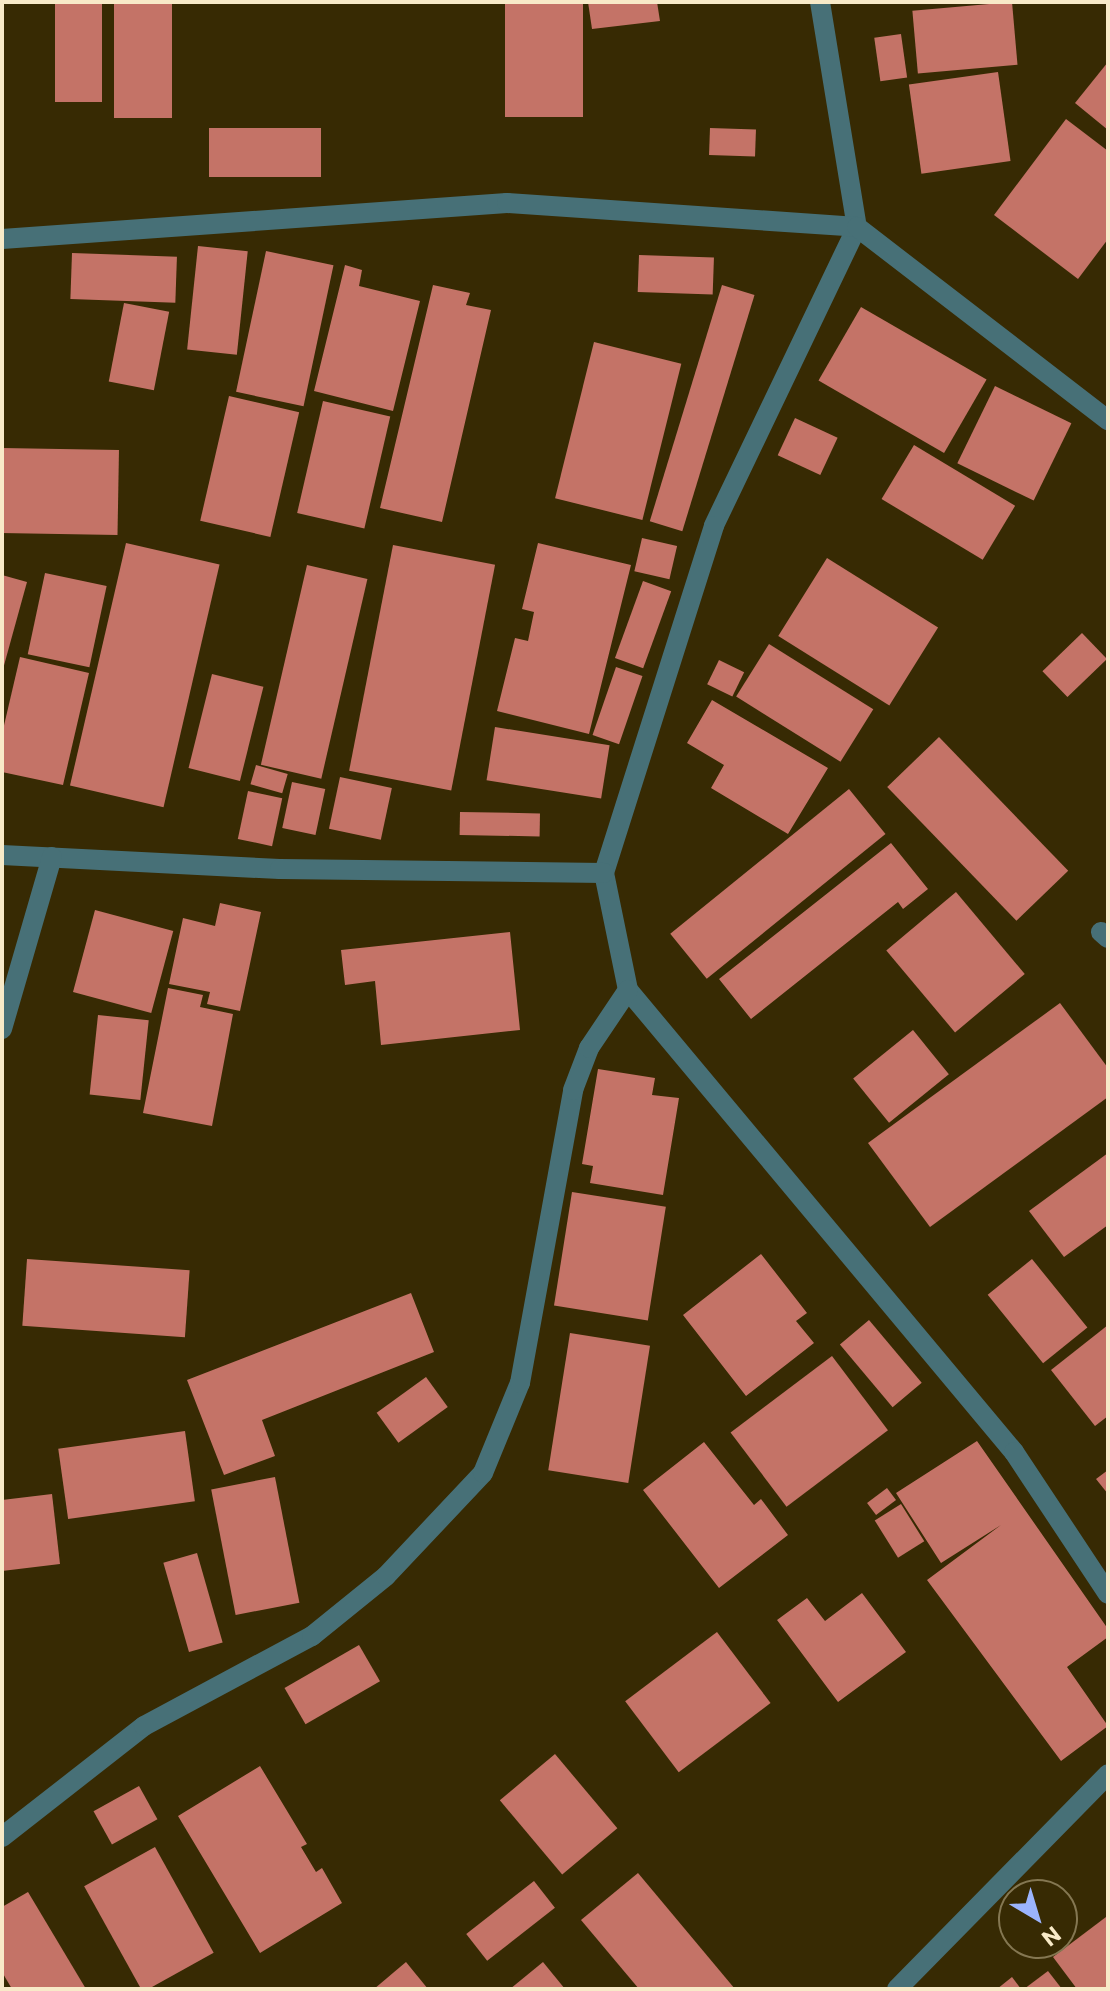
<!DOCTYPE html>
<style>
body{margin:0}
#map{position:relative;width:1110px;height:1991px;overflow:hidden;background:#372a03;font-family:Commissioner,sans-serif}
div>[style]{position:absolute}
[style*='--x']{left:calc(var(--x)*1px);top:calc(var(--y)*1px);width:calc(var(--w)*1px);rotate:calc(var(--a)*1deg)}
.building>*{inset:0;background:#c47367;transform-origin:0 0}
.minor>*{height:20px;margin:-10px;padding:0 10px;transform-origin:10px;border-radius:10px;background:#477077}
span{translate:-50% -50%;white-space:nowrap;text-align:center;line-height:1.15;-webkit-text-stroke:8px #372a03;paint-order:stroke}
.frame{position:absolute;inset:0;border:4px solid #f8eac8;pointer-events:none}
.north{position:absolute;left:998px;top:1879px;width:80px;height:80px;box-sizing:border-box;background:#372a03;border:2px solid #847752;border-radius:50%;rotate:142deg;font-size:22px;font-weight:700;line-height:32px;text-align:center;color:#f8eac8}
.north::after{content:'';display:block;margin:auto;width:28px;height:36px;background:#9bb4fd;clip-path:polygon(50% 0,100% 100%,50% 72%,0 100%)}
</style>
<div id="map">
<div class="building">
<i style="left:55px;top:2px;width:47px;height:100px"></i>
<i style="left:114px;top:2px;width:58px;height:116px"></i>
<i style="left:505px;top:2px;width:78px;height:115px"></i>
<i style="clip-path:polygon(588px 2px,657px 2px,660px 21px,592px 29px)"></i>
<i style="left:1012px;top:2px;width:63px;height:100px;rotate:85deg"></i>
<i style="left:901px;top:34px;width:44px;height:27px;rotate:82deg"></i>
<i style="clip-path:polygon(1108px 62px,1108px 130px,1075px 103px)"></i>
<i style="left:998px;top:72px;width:90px;height:90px;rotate:82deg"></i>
<i style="clip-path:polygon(1066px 119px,1108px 151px,1108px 239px,1078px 279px,994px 215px)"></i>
<i style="left:321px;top:128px;width:49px;height:112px;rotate:90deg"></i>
<i style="left:710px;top:128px;width:46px;height:27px;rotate:2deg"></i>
<i style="left:198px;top:246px;width:50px;height:104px;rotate:6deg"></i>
<i style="left:266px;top:251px;width:69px;height:144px;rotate:12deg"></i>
<i style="left:72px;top:253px;width:105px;height:46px;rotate:2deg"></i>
<i style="left:639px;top:255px;width:75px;height:37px;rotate:2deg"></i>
<i style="clip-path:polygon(345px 265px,362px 270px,359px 286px,420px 301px,393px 411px,314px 391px)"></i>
<i style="clip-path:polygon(433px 285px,470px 293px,466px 305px,491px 310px,442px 522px,380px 508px)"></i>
<i style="left:722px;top:285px;width:34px;height:247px;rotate:17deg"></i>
<i style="left:124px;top:303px;width:46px;height:80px;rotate:11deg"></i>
<i style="left:861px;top:307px;width:145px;height:85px;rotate:30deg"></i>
<i style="left:594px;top:342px;width:90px;height:161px;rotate:14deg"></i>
<i style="left:995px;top:386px;width:85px;height:86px;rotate:26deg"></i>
<i style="left:229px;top:396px;width:72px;height:128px;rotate:13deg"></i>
<i style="left:323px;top:401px;width:69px;height:115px;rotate:13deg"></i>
<i style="left:795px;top:418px;width:47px;height:41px;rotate:25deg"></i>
<i style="left:914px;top:445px;width:118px;height:63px;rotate:31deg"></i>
<i style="left:2px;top:448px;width:117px;height:85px;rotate:1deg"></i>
<i style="left:642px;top:538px;width:36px;height:34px;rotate:13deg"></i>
<i style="left:126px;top:543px;width:96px;height:249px;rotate:13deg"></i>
<i style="clip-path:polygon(538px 543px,631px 565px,589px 734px,497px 711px,515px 638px,528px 641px,534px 612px,522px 609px)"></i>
<i style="left:393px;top:545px;width:104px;height:230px;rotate:11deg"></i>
<i style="left:827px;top:558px;width:131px;height:92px;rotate:32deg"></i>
<i style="left:307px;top:565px;width:62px;height:205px;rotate:13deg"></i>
<i style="left:45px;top:573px;width:63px;height:83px;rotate:12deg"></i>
<i style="clip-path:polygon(2px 575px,27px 582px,3px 669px,2px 669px)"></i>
<i style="left:643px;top:581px;width:30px;height:82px;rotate:20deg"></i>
<i style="left:1082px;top:633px;width:36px;height:55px;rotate:46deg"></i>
<i style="left:769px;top:644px;width:123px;height:62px;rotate:32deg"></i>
<i style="clip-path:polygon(20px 657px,89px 673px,63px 785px,2px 772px,2px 734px)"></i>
<i style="left:719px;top:660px;width:28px;height:27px;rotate:26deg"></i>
<i style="left:616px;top:667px;width:28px;height:72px;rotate:19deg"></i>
<i style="left:212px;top:674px;width:53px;height:97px;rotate:14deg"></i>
<i style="clip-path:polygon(712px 700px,828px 768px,788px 834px,711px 788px,724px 765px,687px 743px)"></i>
<i style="left:495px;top:727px;width:116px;height:54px;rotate:9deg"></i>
<i style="left:939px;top:737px;width:186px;height:72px;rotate:46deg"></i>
<i style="left:256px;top:765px;width:33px;height:20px;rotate:16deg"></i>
<i style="left:340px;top:777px;width:53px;height:53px;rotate:12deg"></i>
<i style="left:292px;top:782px;width:34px;height:47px;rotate:12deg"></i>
<i style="left:849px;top:789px;width:58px;height:230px;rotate:51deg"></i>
<i style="left:248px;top:791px;width:35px;height:49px;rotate:12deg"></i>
<i style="left:460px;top:812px;width:80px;height:23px;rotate:1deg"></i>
<i style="clip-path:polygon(891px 843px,928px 889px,903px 909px,898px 902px,751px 1019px,719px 979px)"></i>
<i style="left:956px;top:892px;width:107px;height:91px;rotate:50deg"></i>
<i style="clip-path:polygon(220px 903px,261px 912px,240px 1011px,207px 1004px,210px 992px,169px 984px,183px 918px,215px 926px)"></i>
<i style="left:95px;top:910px;width:81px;height:85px;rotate:15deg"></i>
<i style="clip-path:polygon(510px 932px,520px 1030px,381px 1045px,375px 981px,345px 985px,341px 950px)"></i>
<i style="clip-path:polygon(168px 988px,203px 995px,200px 1007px,233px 1014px,212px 1126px,143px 1113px)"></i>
<i style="clip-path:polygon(1060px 1003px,1108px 1068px,1108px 1097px,930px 1227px,868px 1143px)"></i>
<i style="left:98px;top:1015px;width:51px;height:80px;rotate:6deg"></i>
<i style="left:913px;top:1030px;width:57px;height:77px;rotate:51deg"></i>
<i style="clip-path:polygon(598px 1069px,655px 1078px,652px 1095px,679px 1098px,663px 1195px,590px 1183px,593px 1166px,582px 1164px)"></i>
<i style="clip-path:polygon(1108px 1153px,1108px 1225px,1064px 1257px,1029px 1211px)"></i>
<i style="left:572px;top:1192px;width:95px;height:115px;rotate:9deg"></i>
<i style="clip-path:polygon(761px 1254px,807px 1313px,796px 1321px,814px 1343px,746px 1396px,683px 1315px)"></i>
<i style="left:27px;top:1259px;width:163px;height:67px;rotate:4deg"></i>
<i style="left:1032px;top:1259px;width:88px;height:57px;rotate:51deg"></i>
<i style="clip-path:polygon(411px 1293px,434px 1352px,262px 1420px,275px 1456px,224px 1475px,187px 1380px)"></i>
<i style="left:869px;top:1320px;width:82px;height:38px;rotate:50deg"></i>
<i style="clip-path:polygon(1108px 1325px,1108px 1416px,1095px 1426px,1051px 1370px)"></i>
<i style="left:570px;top:1333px;width:81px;height:139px;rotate:9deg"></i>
<i style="left:832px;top:1356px;width:93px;height:127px;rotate:53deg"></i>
<i style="left:426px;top:1377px;width:37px;height:61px;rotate:54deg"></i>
<i style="left:185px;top:1431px;width:71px;height:128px;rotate:82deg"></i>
<i style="clip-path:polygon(977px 1441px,1108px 1629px,1108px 1637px,1067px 1667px,1108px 1726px,1061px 1761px,927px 1580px,1001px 1525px,941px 1563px,896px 1493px)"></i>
<i style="clip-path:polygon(704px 1442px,754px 1505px,761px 1499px,788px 1535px,719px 1588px,643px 1490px)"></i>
<i style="clip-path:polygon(1108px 1470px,1108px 1494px,1096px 1479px)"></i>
<i style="left:275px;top:1477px;width:128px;height:65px;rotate:79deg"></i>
<i style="left:887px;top:1488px;width:15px;height:25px;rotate:53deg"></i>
<i style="clip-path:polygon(52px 1494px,60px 1564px,2px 1571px,2px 1500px)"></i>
<i style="left:901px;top:1504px;width:44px;height:31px;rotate:58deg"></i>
<i style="left:197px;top:1553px;width:93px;height:35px;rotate:74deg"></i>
<i style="clip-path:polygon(862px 1593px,906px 1652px,838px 1702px,777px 1620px,807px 1598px,825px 1621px)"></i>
<i style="left:717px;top:1632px;width:89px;height:115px;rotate:53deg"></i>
<i style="left:359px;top:1645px;width:42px;height:86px;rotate:60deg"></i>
<i style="left:555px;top:1754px;width:97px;height:72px;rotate:50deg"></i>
<i style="clip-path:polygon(260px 1766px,307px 1844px,301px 1847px,316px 1872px,322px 1868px,342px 1903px,260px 1953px,178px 1816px)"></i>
<i style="left:139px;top:1786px;width:38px;height:52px;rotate:61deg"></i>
<i style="left:155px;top:1847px;width:121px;height:81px;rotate:61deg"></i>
<i style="clip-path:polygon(638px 1873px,735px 1989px,639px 1989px,581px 1920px)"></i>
<i style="left:534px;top:1881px;width:34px;height:86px;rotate:52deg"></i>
<i style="clip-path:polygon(28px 1892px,86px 1989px,12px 1989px,2px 1972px,2px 1907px)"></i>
<i style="clip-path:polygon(1106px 1917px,1108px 1989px,1077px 1989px,1053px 1957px)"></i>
<i style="clip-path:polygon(406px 1962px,428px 1989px,374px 1989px)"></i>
<i style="clip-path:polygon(543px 1962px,565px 1989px,510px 1989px)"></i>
<i style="clip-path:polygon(1048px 1971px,1062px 1989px,1024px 1989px)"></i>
<i style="clip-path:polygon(1012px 1977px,1021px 1989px,997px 1989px)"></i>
</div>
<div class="minor">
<i style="--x:820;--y:2;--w:228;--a:80.7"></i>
<i style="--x:857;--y:227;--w:331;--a:115.6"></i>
<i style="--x:714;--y:526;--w:364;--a:107.6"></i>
<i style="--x:604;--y:873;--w:119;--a:78.4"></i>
<i style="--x:628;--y:990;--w:602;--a:50.12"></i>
<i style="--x:1014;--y:1452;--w:170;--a:56.5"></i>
<i style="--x:2;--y:239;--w:506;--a:-4.08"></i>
<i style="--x:507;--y:203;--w:351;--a:3.9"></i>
<i style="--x:857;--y:227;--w:317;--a:37.6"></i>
<i style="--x:2;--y:855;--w:278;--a:2.9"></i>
<i style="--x:280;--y:869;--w:324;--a:0.7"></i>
<i style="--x:1101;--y:932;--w:9;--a:41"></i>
<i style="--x:2;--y:1029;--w:179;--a:-73.8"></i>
<i style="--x:2;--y:1837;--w:180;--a:-38"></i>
<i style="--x:144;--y:1726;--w:191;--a:-28.2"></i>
<i style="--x:312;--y:1636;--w:95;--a:-39"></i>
<i style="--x:386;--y:1576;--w:141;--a:-46.7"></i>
<i style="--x:483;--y:1473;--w:97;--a:-67.7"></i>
<i style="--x:520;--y:1383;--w:298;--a:-79.7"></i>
<i style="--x:573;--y:1090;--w:45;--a:-69.1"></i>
<i style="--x:589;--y:1048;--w:70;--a:-56.1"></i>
<i style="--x:897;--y:1989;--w:301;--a:-45.5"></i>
</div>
<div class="frame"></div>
<div class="north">N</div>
</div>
